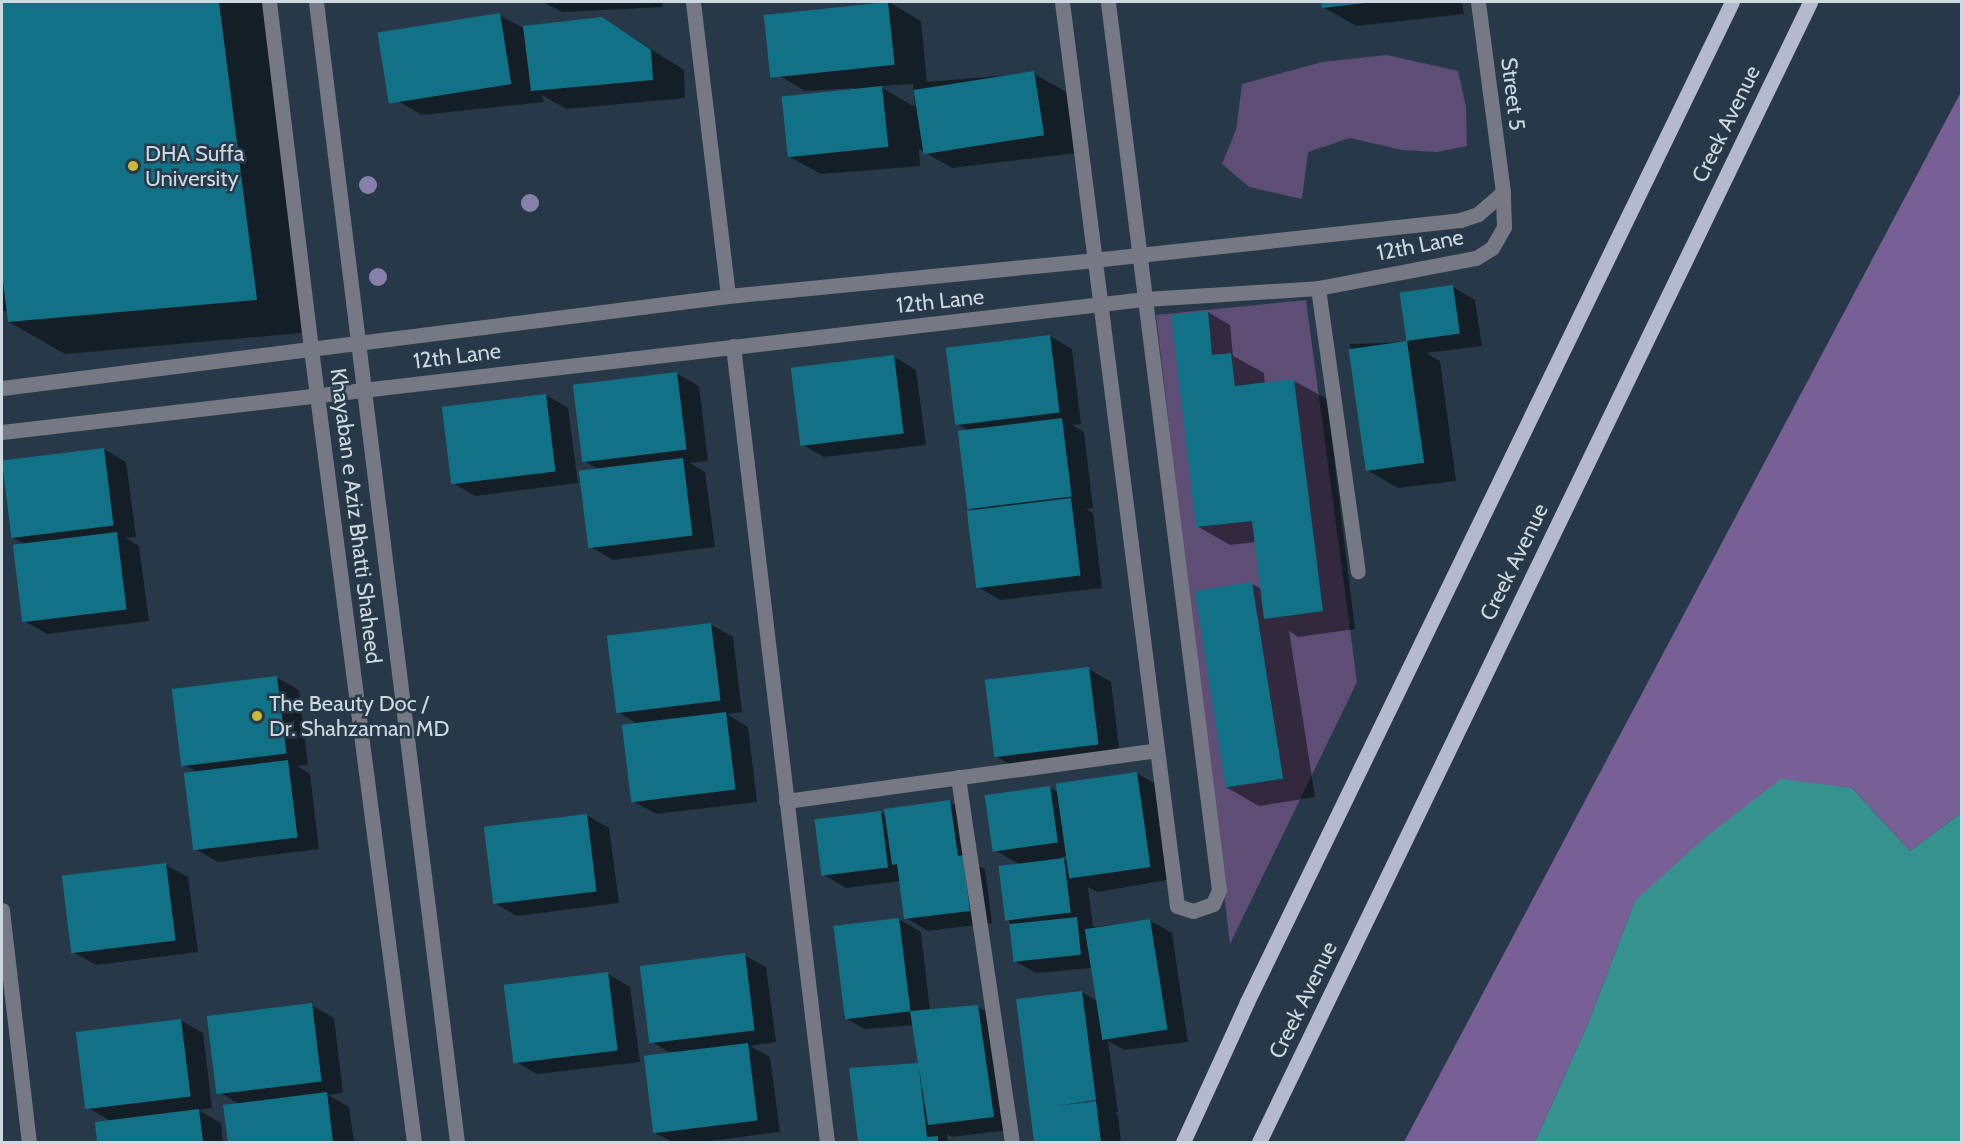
<!DOCTYPE html>
<style>
body{margin:0}
#map{position:relative;width:1963px;height:1144px;overflow:hidden;background:#273948;font-family:Cabin,sans-serif}
div>[style]{position:absolute}
[style*='--x']{left:calc(var(--x)*1px);top:calc(var(--y)*1px);width:calc(var(--w)*1px);rotate:calc(var(--a)*1deg)}
.green>*{inset:0;background:#5e4d75}
.forest>*{inset:0;background:#786097}
.water>*{inset:0;background:#35928c}
.shadow>*{inset:0;background:#0007}
.building>*{inset:0;background:#117287;transform-origin:0 0}
.minor>*{height:15px;margin:-7.5px;padding:0 7.5px;transform-origin:7.5px;border-radius:7.5px;background:#767883}
.major>*{height:15px;margin:-7.5px;padding:0 7.5px;transform-origin:7.5px;border-radius:7.5px;background:#b4b9ce}
.trees>*{width:18px;height:18px;margin:-9px;border-radius:50%;background:#8780ab}
.dots>*{width:16px;height:16px;translate:-50% -50%;box-sizing:border-box;border:3px solid #273948;border-radius:50%}
span{translate:-50% -50%;white-space:nowrap;text-align:center;line-height:1.15;-webkit-text-stroke:5px #273948;paint-order:stroke}
.street-label{font-size:22px;color:#cdd8e1}
.poi-label{font-size:22px;color:#cdd8e1}
.left{translate:0 -50%;text-align:left}
.frame{position:absolute;inset:0;border:3px solid #cdd8e1;pointer-events:none}
</style>
<div id="map">
<div class="green">
<i style="clip-path:polygon(1387px 55px,1458px 71px,1466px 107px,1467px 146px,1437px 152px,1402px 150px,1350px 138px,1308px 152px,1302px 199px,1249px 187px,1222px 164px,1236px 130px,1242px 84px,1322px 62px)"></i>
<i style="clip-path:polygon(1306px 300px,1357px 682px,1230px 944px,1156px 315px)"></i>
</div>
<div class="forest">
<i style="clip-path:polygon(1961px 92px,1961px 813px,1910px 851px,1852px 788px,1635px 901px,1589px 1021px,1535px 1142px,1404px 1142px)"></i>
</div>
<div class="water">
<i style="clip-path:polygon(1781px 779px,1852px 788px,1910px 851px,1961px 813px,1961px 1142px,1535px 1142px,1589px 1021px,1635px 901px,1702px 840px)"></i>
</div>
<div class="shadow">
<i style="clip-path:polygon(2px 2px,270px 2px,312px 332px,65px 354px,9px 322px,8px 311px,2px 311px)"></i>
<i style="clip-path:polygon(543px 2px,662px 2px,662px 7px,562px 12px)"></i>
<i style="clip-path:polygon(evenodd,888px 2px,921px 21px,927px 82px,1033px 73px,1066px 92px,1076px 153px,952px 168px,919px 149px,920px 166px,821px 174px,788px 156px,854px 88px,805px 91px,773px 72px,888px 2px,913px 84px,915px 107px,879px 86px,913px 84px)"></i>
<i style="clip-path:polygon(1322px 2px,1462px 2px,1464px 14px,1356px 26px,1323px 7px)"></i>
<i style="clip-path:polygon(499px 15px,525px 29px,602px 18px,684px 70px,685px 98px,566px 109px,542px 95px,544px 102px,422px 115px,389px 96px)"></i>
<i style="clip-path:polygon(1453px 287px,1475px 300px,1482px 346px,1426px 353px,1440px 361px,1456px 481px,1398px 488px,1365px 469px,1350px 344px,1409px 342px,1402px 294px)"></i>
<i style="clip-path:polygon(1208px 312px,1230px 325px,1233px 356px,1264px 373px,1265px 384px,1294px 381px,1327px 399px,1355px 629px,1298px 637px,1289px 631px,1315px 797px,1259px 806px,1226px 787px,1252px 584px,1262px 589px,1256px 542px,1230px 545px,1197px 526px)"></i>
<i style="clip-path:polygon(1050px 336px,1072px 349px,1081px 424px,1072px 425px,1084px 432px,1093px 508px,1086px 509px,1093px 513px,1102px 588px,1000px 600px,978px 587px,976px 511px,969px 508px,970px 431px,957px 424px)"></i>
<i style="clip-path:polygon(894px 357px,916px 370px,926px 445px,824px 457px,801px 444px)"></i>
<i style="clip-path:polygon(676px 373px,699px 386px,708px 461px,690px 463px,705px 472px,715px 547px,613px 560px,591px 547px,600px 470px,584px 461px)"></i>
<i style="clip-path:polygon(546px 395px,568px 408px,578px 483px,475px 496px,453px 483px)"></i>
<i style="clip-path:polygon(104px 449px,126px 462px,136px 537px,126px 538px,139px 546px,149px 621px,47px 634px,24px 621px,25px 544px,11px 537px,2px 462px)"></i>
<i style="clip-path:polygon(710px 624px,733px 637px,742px 712px,727px 714px,748px 727px,757px 802px,656px 814px,633px 801px,639px 725px,618px 712px)"></i>
<i style="clip-path:polygon(1089px 669px,1111px 682px,1120px 756px,1018px 769px,996px 756px)"></i>
<i style="clip-path:polygon(276px 677px,299px 690px,308px 765px,297px 766px,310px 774px,319px 849px,218px 862px,195px 849px,197px 772px,184px 765px)"></i>
<i style="clip-path:polygon(evenodd,1137px 773px,1159px 786px,1173px 879px,1097px 892px,1088px 887px,1093px 927px,1149px 920px,1172px 933px,1188px 1042px,1124px 1050px,1108px 1041px,1118px 1112px,1115px 1113px,1118px 1115px,1121px 1142px,1036px 1142px,1018px 1000px,1082px 992px,1097px 1001px,1091px 968px,1036px 973px,1013px 960px,1010px 922px,1007px 920px,1019px 864px,993px 849px,1050px 788px,1060px 793px,1137px 773px,1071px 856px,1072px 864px,1060px 857px,1071px 856px)"></i>
<i style="clip-path:polygon(950px 802px,972px 815px,979px 866px,985px 869px,992px 923px,928px 931px,906px 918px,901px 881px,846px 888px,824px 875px,881px 813px,887px 816px)"></i>
<i style="clip-path:polygon(587px 815px,609px 828px,619px 903px,517px 916px,495px 903px)"></i>
<i style="clip-path:polygon(166px 865px,188px 877px,198px 952px,96px 965px,73px 952px)"></i>
<i style="clip-path:polygon(899px 919px,921px 932px,930px 1011px,977px 1006px,1000px 1019px,1016px 1129px,952px 1137px,947px 1134px,948px 1142px,860px 1142px,851px 1070px,920px 1064px,914px 1025px,865px 1029px,843px 1017px)"></i>
<i style="clip-path:polygon(744px 955px,766px 967px,776px 1042px,750px 1046px,770px 1057px,780px 1132px,701px 1142px,673px 1142px,655px 1133px,673px 1054px,652px 1042px)"></i>
<i style="clip-path:polygon(608px 974px,630px 987px,640px 1062px,537px 1074px,515px 1061px)"></i>
<i style="clip-path:polygon(311px 1005px,334px 1018px,343px 1093px,328px 1095px,349px 1107px,354px 1142px,229px 1142px,225px 1106px,239px 1104px,219px 1092px)"></i>
<i style="clip-path:polygon(180px 1020px,203px 1033px,212px 1108px,198px 1110px,221px 1123px,223px 1142px,99px 1142px,96px 1123px,111px 1121px,88px 1108px)"></i>
</div>
<div class="building">
<i style="clip-path:polygon(2px 2px,219px 2px,257px 300px,8px 322px,2px 274px)"></i>
<i style="left:888px;top:2px;width:63px;height:125px;rotate:84deg"></i>
<i style="clip-path:polygon(1321px 2px,1366px 2px,1366px 3px,1322px 8px)"></i>
<i style="left:500px;top:13px;width:72px;height:124px;rotate:81deg"></i>
<i style="clip-path:polygon(602px 17px,651px 50px,653px 80px,531px 91px,523px 26px)"></i>
<i style="left:1034px;top:71px;width:65px;height:122px;rotate:81deg"></i>
<i style="left:882px;top:86px;width:61px;height:101px;rotate:84deg"></i>
<i style="left:1453px;top:285px;width:49px;height:54px;rotate:82deg"></i>
<i style="clip-path:polygon(1208px 311px,1212px 355px,1231px 353px,1235px 386px,1294px 379px,1323px 611px,1264px 619px,1252px 521px,1196px 527px,1171px 315px)"></i>
<i style="left:1050px;top:335px;width:78px;height:105px;rotate:83deg"></i>
<i style="left:1407px;top:341px;width:123px;height:59px;rotate:82deg"></i>
<i style="left:894px;top:355px;width:79px;height:104px;rotate:83deg"></i>
<i style="left:677px;top:372px;width:78px;height:105px;rotate:83deg"></i>
<i style="left:546px;top:394px;width:78px;height:105px;rotate:83deg"></i>
<i style="left:1062px;top:418px;width:79px;height:105px;rotate:83deg"></i>
<i style="left:104px;top:448px;width:78px;height:103px;rotate:83deg"></i>
<i style="left:683px;top:458px;width:78px;height:105px;rotate:83deg"></i>
<i style="left:1071px;top:498px;width:78px;height:105px;rotate:83deg"></i>
<i style="left:117px;top:532px;width:78px;height:105px;rotate:83deg"></i>
<i style="left:1252px;top:582px;width:199px;height:58px;rotate:81deg"></i>
<i style="left:711px;top:623px;width:78px;height:105px;rotate:83deg"></i>
<i style="left:1089px;top:667px;width:78px;height:105px;rotate:83deg"></i>
<i style="left:277px;top:676px;width:78px;height:106px;rotate:83deg"></i>
<i style="left:726px;top:712px;width:78px;height:105px;rotate:83deg"></i>
<i style="left:288px;top:760px;width:78px;height:105px;rotate:83deg"></i>
<i style="left:1137px;top:772px;width:96px;height:82px;rotate:82deg"></i>
<i style="left:1050px;top:786px;width:57px;height:66px;rotate:82deg"></i>
<i style="clip-path:polygon(950px 800px,958px 856px,963px 855px,970px 911px,904px 919px,897px 864px,892px 865px,884px 809px)"></i>
<i style="left:881px;top:811px;width:57px;height:67px;rotate:83deg"></i>
<i style="left:587px;top:814px;width:78px;height:104px;rotate:83deg"></i>
<i style="left:1064px;top:858px;width:55px;height:66px;rotate:83deg"></i>
<i style="left:166px;top:863px;width:78px;height:105px;rotate:83deg"></i>
<i style="left:1077px;top:917px;width:38px;height:68px;rotate:84deg"></i>
<i style="left:899px;top:918px;width:94px;height:66px;rotate:83deg"></i>
<i style="left:1150px;top:919px;width:112px;height:66px;rotate:81deg"></i>
<i style="left:745px;top:953px;width:78px;height:106px;rotate:83deg"></i>
<i style="left:608px;top:972px;width:79px;height:105px;rotate:83deg"></i>
<i style="clip-path:polygon(1082px 991px,1096px 1100px,1056px 1106px,1096px 1101px,1101px 1142px,1034px 1142px,1016px 999px)"></i>
<i style="left:312px;top:1003px;width:79px;height:106px;rotate:83deg"></i>
<i style="clip-path:polygon(978px 1005px,994px 1117px,928px 1125px,919px 1068px,927px 1137px,938px 1136px,938px 1142px,858px 1142px,849px 1068px,918px 1063px,910px 1011px)"></i>
<i style="left:181px;top:1019px;width:78px;height:106px;rotate:83deg"></i>
<i style="left:748px;top:1043px;width:78px;height:105px;rotate:83deg"></i>
<i style="clip-path:polygon(327px 1092px,333px 1142px,228px 1142px,223px 1105px)"></i>
<i style="clip-path:polygon(199px 1109px,203px 1142px,97px 1142px,95px 1122px)"></i>
</div>
<div class="minor">
<i style="--x:269;--y:2;--w:350;--a:83.1"></i>
<i style="--x:311;--y:349;--w:800;--a:82.6"></i>
<i style="--x:316;--y:2;--w:1149;--a:82.95"></i>
<i style="--x:693;--y:2;--w:296;--a:83.2"></i>
<i style="--x:1062;--y:2;--w:911;--a:82.75"></i>
<i style="--x:1177;--y:906;--w:17;--a:17"></i>
<i style="--x:1193;--y:911;--w:21;--a:-19"></i>
<i style="--x:1213;--y:904;--w:15;--a:-67"></i>
<i style="--x:1219;--y:890;--w:895;--a:-97.13"></i>
<i style="--x:1318;--y:288;--w:286;--a:82"></i>
<i style="--x:733;--y:346;--w:802;--a:83.27"></i>
<i style="--x:2;--y:388;--w:732;--a:-7.22"></i>
<i style="--x:728;--y:296;--w:367;--a:-5.6"></i>
<i style="--x:1093;--y:260;--w:369;--a:-6.2"></i>
<i style="--x:1460;--y:220;--w:19;--a:-18"></i>
<i style="--x:1478;--y:214;--w:33;--a:-41"></i>
<i style="--x:2;--y:432;--w:1151;--a:-6.64"></i>
<i style="--x:1145;--y:299;--w:173;--a:-3.6"></i>
<i style="--x:1318;--y:288;--w:161;--a:-10.8"></i>
<i style="--x:1476;--y:258;--w:19;--a:-32"></i>
<i style="--x:1492;--y:248;--w:24;--a:-60"></i>
<i style="--x:1504;--y:227;--w:35;--a:-92"></i>
<i style="--x:1503;--y:192;--w:192;--a:-97.5"></i>
<i style="--x:958;--y:777;--w:369;--a:81.6"></i>
<i style="--x:786;--y:801;--w:373;--a:-7.8"></i>
<i style="--x:2;--y:910;--w:234;--a:83.4"></i>
</div>
<div class="major">
<i style="--x:1183;--y:1142;--w:154;--a:-65.4"></i>
<i style="--x:1247;--y:1002;--w:1111;--a:-64.13"></i>
<i style="--x:1259;--y:1142;--w:1266;--a:-64.2"></i>
</div>
<div class="trees">
<i style="left:368px;top:185px"></i>
<i style="left:530px;top:203px"></i>
<i style="left:378px;top:277px"></i>
</div>
<div class="dots">
<i style="left:133px;top:166px;background:#c9ba3a"></i>
<i style="left:257px;top:716px;background:#c9ba3a"></i>
</div>
<div class="street-label">
<span style="left:1513px;top:94px;rotate:83deg">Street 5</span>
<span style="left:1726px;top:124px;rotate:-64deg">Creek Avenue</span>
<span style="left:1420px;top:245px;rotate:-11deg">12th Lane</span>
<span style="left:940px;top:301px;rotate:-6deg">12th Lane</span>
<span style="left:457px;top:356px;rotate:-7deg">12th Lane</span>
<span style="left:356px;top:516px;rotate:83deg">Khayaban e Aziz Bhatti Shaheed</span>
<span style="left:1514px;top:562px;rotate:-64deg">Creek Avenue</span>
<span style="left:1303px;top:1000px;rotate:-64deg">Creek Avenue</span>
</div>
<div class="poi-label">
<span class="left" style="left:145px;top:166px">DHA Suffa<br>University</span>
<span class="left" style="left:269px;top:716px">The Beauty Doc /<br>Dr. Shahzaman MD</span>
</div>
<div class="frame"></div>
</div>
